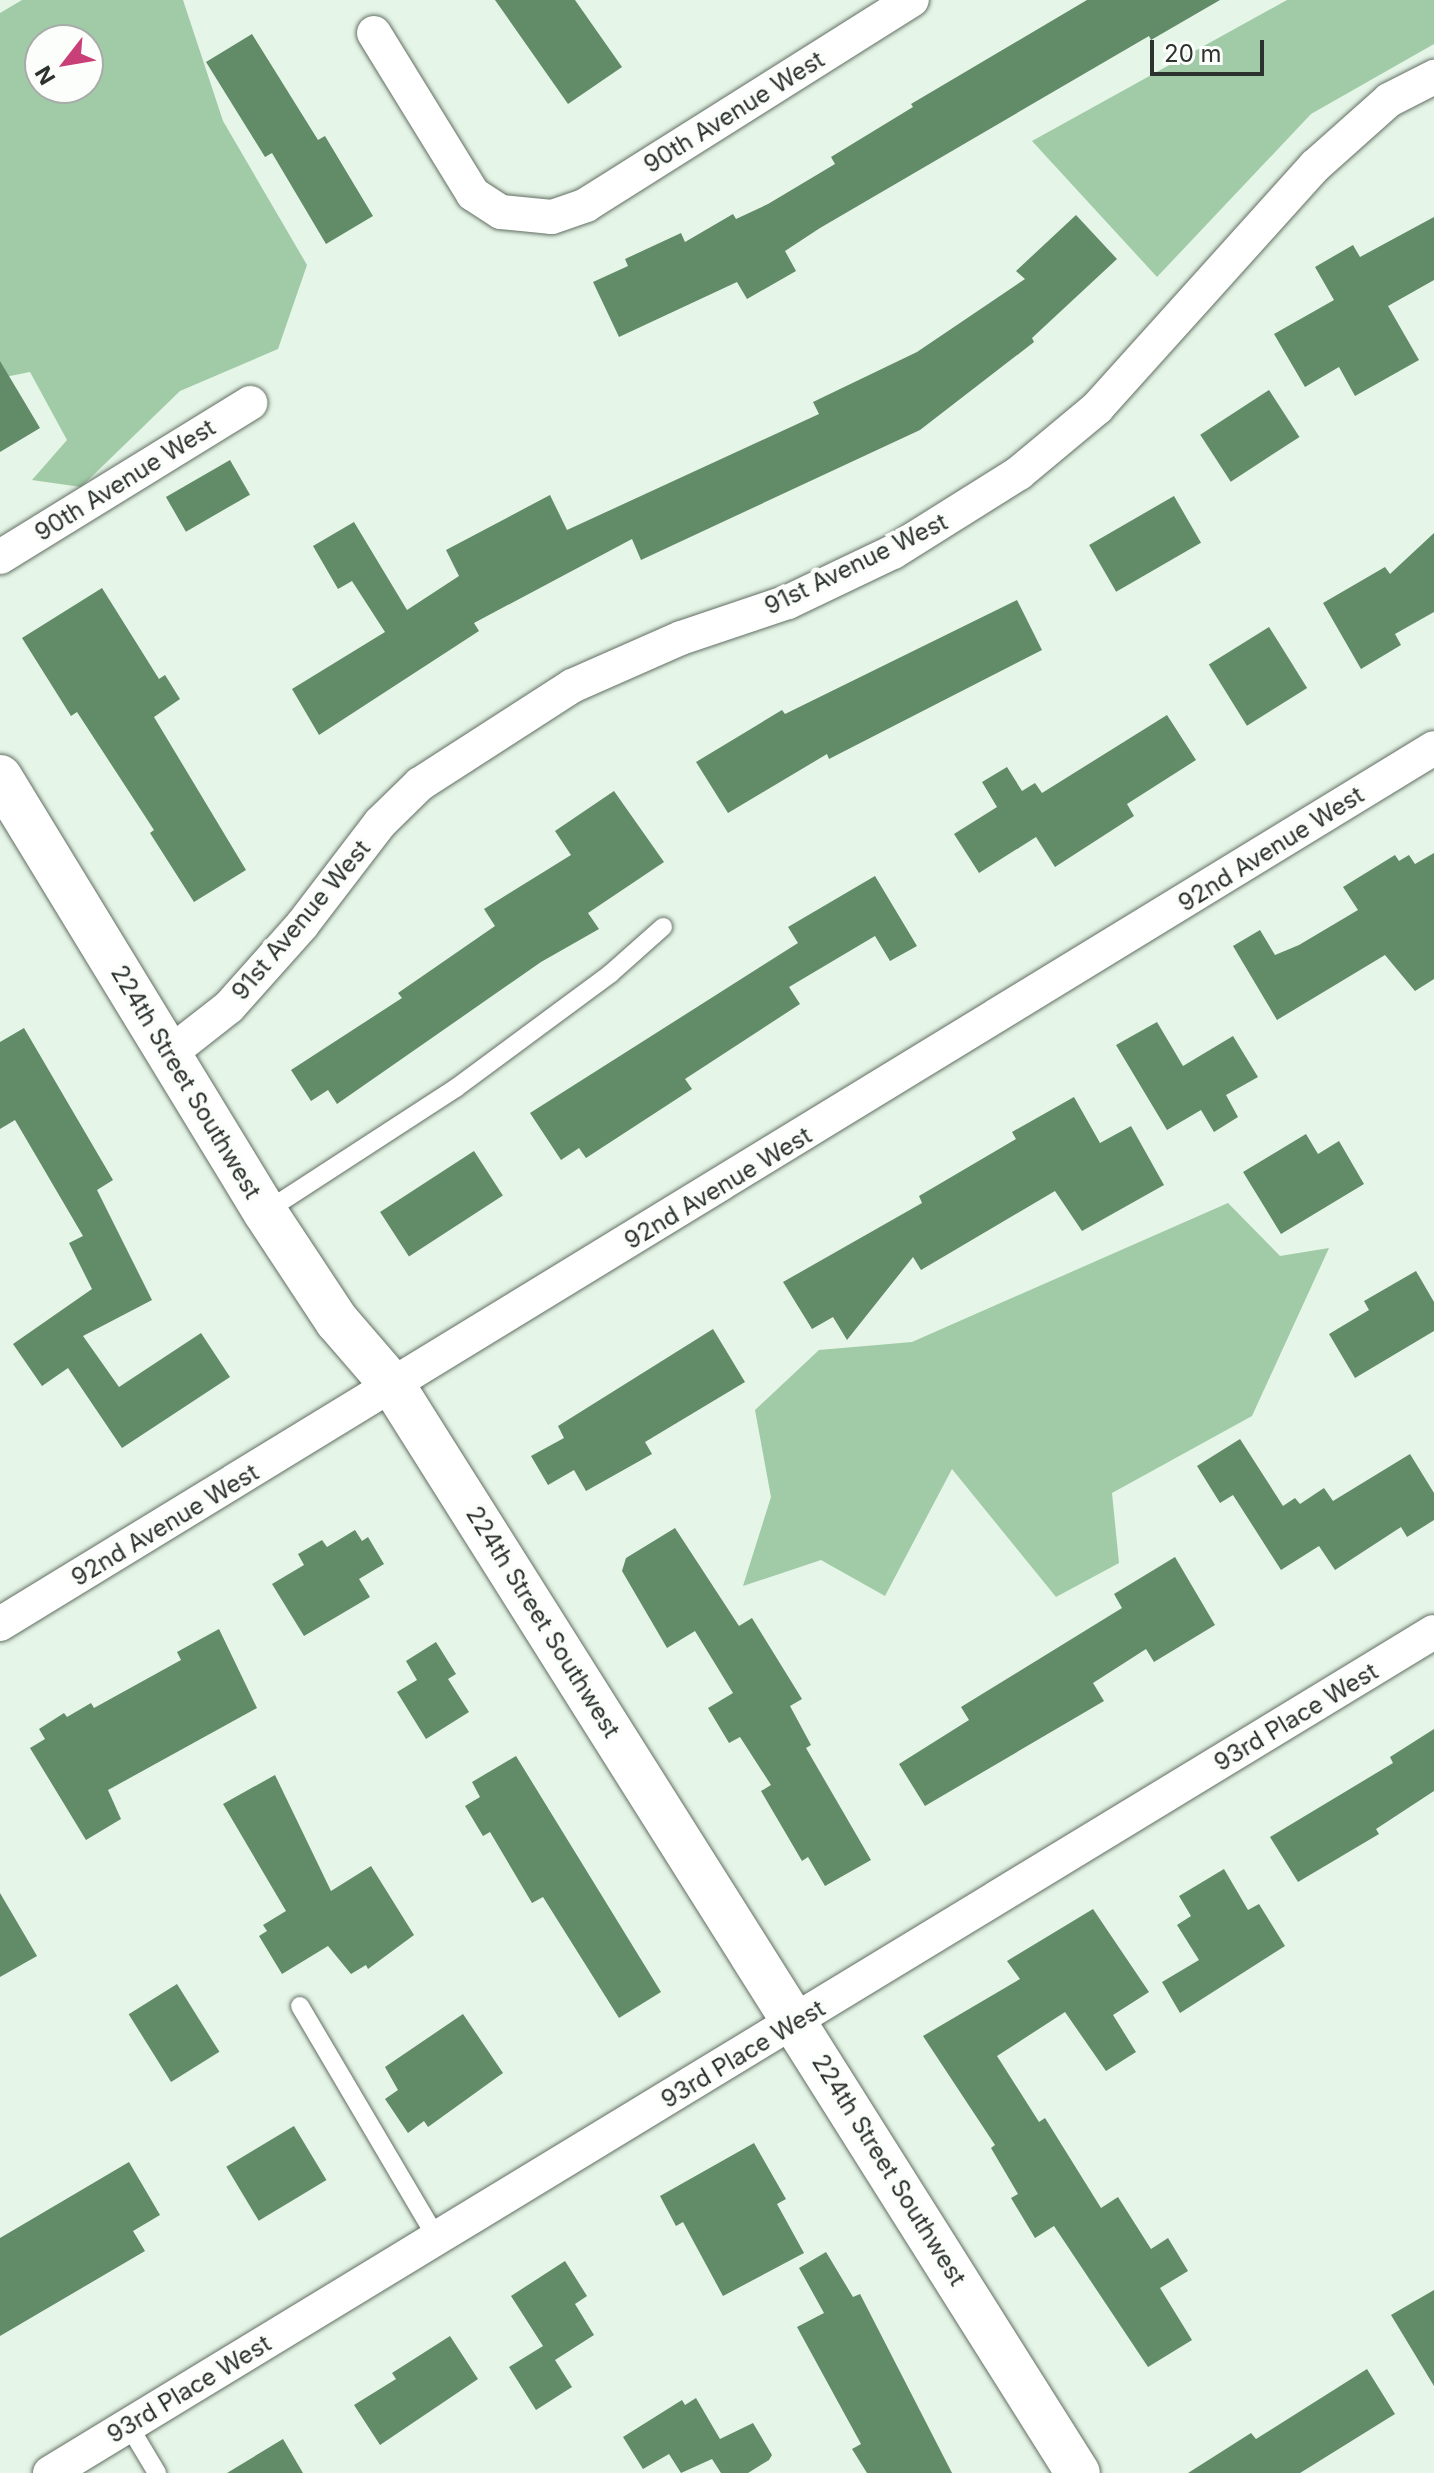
<!DOCTYPE html>
<style>
body{margin:0}
#map{position:relative;width:1434px;height:2473px;overflow:hidden;background:#e5f5e7;font-family:Inter,sans-serif}
div>[style]{position:absolute}
[style*='--x']{left:calc(var(--x)*1px);top:calc(var(--y)*1px);width:calc(var(--w)*1px);rotate:calc(var(--a)*1deg)}
.forest>*{inset:0;background:#a0cba6}
.building>*{inset:0;background:#628b68;transform-origin:0 0}
.roads{filter:drop-shadow(0 0 2px #626f63) drop-shadow(0 0 2px #626f63)}
.service>*{height:18px;margin:-9px;padding:0 9px;transform-origin:9px;border-radius:9px;background:#fff}
.minor>*{height:34px;margin:-17px;padding:0 17px;transform-origin:17px;border-radius:17px;background:#fff}
.tertiary>*{height:44px;margin:-22px;padding:0 22px;transform-origin:22px;border-radius:22px;background:#fff}
span{translate:-50% -50%;white-space:nowrap;text-align:center;line-height:1.15;-webkit-text-stroke:8px #fbfefb;paint-order:stroke}
.street-label{font-size:24px;color:#2c322d}
.north{position:absolute;left:24px;top:24px;width:80px;height:80px;box-sizing:border-box;background:#fbfefb;border:2px solid #a8aca9;border-radius:50%;rotate:239deg;font-size:22px;font-weight:700;line-height:32px;text-align:center;color:#2c322d}
.north::after{content:'';display:block;margin:auto;width:28px;height:36px;background:#c93f78;clip-path:polygon(50% 0,100% 100%,50% 72%,0 100%)}
.scale{position:absolute;left:1150px;top:40px;width:114px;height:36px;box-sizing:border-box;border:4px solid #2c322d;border-top:0;padding-left:10px;font-size:24px;line-height:28px;white-space:nowrap;color:#2c322d;-webkit-text-stroke:6px #fbfefb;paint-order:stroke}
</style>
<div id="map">
<div class="forest">
<i style="clip-path:polygon(evenodd,22px 0,183px 0,223px 121px,307px 265px,278px 349px,180px 391px,81px 487px,32px 480px,67px 440px,30px 372px,0 378px,0 13px,22px 0,40px 40px,88px 40px,88px 88px,40px 88px,40px 40px)"></i>
<i style="clip-path:polygon(1287px 0,1434px 0,1434px 44px,1311px 114px,1157px 277px,1032px 141px)"></i>
<i style="clip-path:polygon(1228px 1203px,1280px 1256px,1329px 1248px,1252px 1416px,1112px 1493px,1119px 1563px,1056px 1597px,952px 1469px,885px 1596px,821px 1560px,743px 1586px,771px 1497px,755px 1410px,819px 1350px,912px 1342px)"></i>
</div>
<div class="building">
<i style="clip-path:polygon(495px 0,575px 0,622px 67px,568px 104px)"></i>
<i style="clip-path:polygon(1087px 0,1220px 0,1151px 40px,1149px 36px,820px 228px,785px 251px,796px 271px,747px 299px,737px 282px,619px 337px,593px 282px,628px 266px,625px 259px,681px 233px,685px 242px,733px 214px,736px 219px,768px 204px,835px 164px,831px 157px,913px 107px,911px 104px)"></i>
<i style="clip-path:polygon(252px 34px,318px 140px,325px 136px,373px 216px,326px 244px,272px 153px,265px 157px,206px 62px)"></i>
<i style="clip-path:polygon(1076px 215px,1117px 259px,1032px 338px,1034px 342px,920px 430px,641px 560px,632px 539px,474px 623px,479px 631px,319px 735px,292px 689px,385px 632px,352px 581px,338px 589px,313px 546px,354px 522px,407px 610px,459px 576px,446px 550px,550px 495px,567px 530px,819px 414px,813px 402px,917px 352px,1025px 279px,1016px 271px)"></i>
<i style="clip-path:polygon(1434px 217px,1434px 280px,1388px 306px,1419px 360px,1355px 396px,1339px 367px,1305px 387px,1274px 334px,1334px 300px,1315px 267px,1353px 245px,1360px 257px)"></i>
<i style="clip-path:polygon(0 361px,40px 428px,0 452px)"></i>
<i style="left:1269px;top:390px;width:56px;height:82px;rotate:57deg"></i>
<i style="left:230px;top:460px;width:40px;height:74px;rotate:60deg"></i>
<i style="left:1174px;top:496px;width:54px;height:98px;rotate:60deg"></i>
<i style="clip-path:polygon(1434px 533px,1434px 612px,1395px 634px,1401px 645px,1361px 669px,1323px 603px,1385px 567px,1390px 574px)"></i>
<i style="clip-path:polygon(102px 588px,159px 679px,165px 675px,180px 699px,154px 717px,246px 870px,194px 902px,150px 833px,154px 830px,77px 712px,71px 716px,22px 638px)"></i>
<i style="clip-path:polygon(1017px 600px,1042px 650px,829px 759px,827px 754px,728px 813px,696px 762px,782px 710px,785px 714px)"></i>
<i style="left:1269px;top:627px;width:72px;height:71px;rotate:58deg"></i>
<i style="clip-path:polygon(1167px 715px,1196px 760px,1127px 804px,1134px 816px,1055px 867px,1036px 837px,979px 873px,954px 834px,997px 807px,982px 782px,1007px 767px,1022px 791px,1035px 783px,1042px 793px)"></i>
<i style="clip-path:polygon(614px 791px,664px 862px,588px 913px,599px 929px,541px 962px,337px 1104px,328px 1090px,311px 1101px,291px 1070px,402px 998px,398px 993px,495px 926px,484px 909px,571px 855px,555px 831px)"></i>
<i style="clip-path:polygon(1434px 853px,1434px 979px,1415px 991px,1385px 955px,1277px 1020px,1233px 946px,1260px 930px,1275px 955px,1299px 945px,1358px 910px,1343px 887px,1395px 855px,1399px 861px,1409px 855px,1415px 864px)"></i>
<i style="clip-path:polygon(875px 876px,917px 946px,890px 961px,875px 936px,789px 987px,800px 1004px,685px 1079px,692px 1089px,586px 1158px,579px 1148px,561px 1160px,530px 1113px,798px 943px,788px 927px)"></i>
<i style="clip-path:polygon(1157px 1022px,1183px 1066px,1233px 1036px,1258px 1077px,1226px 1095px,1238px 1117px,1214px 1132px,1201px 1110px,1167px 1130px,1116px 1045px)"></i>
<i style="clip-path:polygon(24px 1028px,113px 1180px,97px 1190px,152px 1300px,83px 1336px,119px 1387px,201px 1333px,230px 1377px,122px 1448px,68px 1368px,42px 1386px,13px 1344px,92px 1289px,69px 1243px,83px 1236px,15px 1120px,0 1129px,0 1042px)"></i>
<i style="clip-path:polygon(1074px 1097px,1100px 1143px,1131px 1126px,1164px 1185px,1082px 1231px,1055px 1191px,921px 1270px,913px 1257px,847px 1340px,833px 1317px,812px 1329px,783px 1282px,922px 1203px,919px 1196px,1016px 1139px,1012px 1132px)"></i>
<i style="clip-path:polygon(1306px 1134px,1318px 1154px,1339px 1141px,1364px 1184px,1281px 1234px,1243px 1172px)"></i>
<i style="left:474px;top:1151px;width:53px;height:112px;rotate:57deg"></i>
<i style="clip-path:polygon(1416px 1271px,1434px 1302px,1434px 1331px,1355px 1378px,1329px 1334px,1369px 1310px,1364px 1301px)"></i>
<i style="clip-path:polygon(713px 1329px,745px 1382px,645px 1442px,652px 1454px,586px 1491px,574px 1470px,548px 1485px,531px 1456px,564px 1438px,558px 1426px)"></i>
<i style="clip-path:polygon(1240px 1439px,1283px 1506px,1295px 1498px,1300px 1504px,1324px 1488px,1333px 1501px,1410px 1454px,1434px 1493px,1434px 1520px,1407px 1537px,1401px 1527px,1335px 1570px,1319px 1546px,1281px 1570px,1233px 1495px,1220px 1503px,1197px 1466px)"></i>
<i style="clip-path:polygon(675px 1528px,739px 1626px,752px 1618px,802px 1699px,790px 1706px,811px 1745px,806px 1748px,871px 1860px,825px 1886px,808px 1857px,802px 1861px,761px 1791px,771px 1785px,740px 1737px,729px 1743px,708px 1708px,733px 1693px,695px 1631px,667px 1648px,622px 1571px,626px 1558px)"></i>
<i style="clip-path:polygon(355px 1530px,362px 1541px,368px 1537px,384px 1564px,359px 1579px,370px 1597px,304px 1636px,272px 1584px,304px 1565px,298px 1554px,322px 1540px,327px 1547px)"></i>
<i style="clip-path:polygon(1175px 1557px,1215px 1625px,1154px 1662px,1146px 1649px,1093px 1683px,1104px 1701px,925px 1806px,899px 1764px,969px 1720px,961px 1707px,1122px 1608px,1114px 1594px)"></i>
<i style="clip-path:polygon(219px 1629px,257px 1708px,108px 1790px,121px 1819px,86px 1840px,30px 1748px,45px 1739px,39px 1729px,64px 1713px,67px 1717px,91px 1703px,94px 1708px,181px 1660px,177px 1652px)"></i>
<i style="clip-path:polygon(436px 1642px,456px 1674px,448px 1679px,469px 1712px,426px 1739px,397px 1692px,417px 1680px,406px 1661px)"></i>
<i style="clip-path:polygon(1434px 1729px,1434px 1791px,1376px 1829px,1379px 1834px,1298px 1882px,1270px 1837px,1393px 1763px,1390px 1757px)"></i>
<i style="clip-path:polygon(516px 1756px,661px 1992px,619px 2018px,543px 1897px,532px 1903px,490px 1832px,483px 1836px,465px 1806px,480px 1797px,472px 1782px)"></i>
<i style="clip-path:polygon(275px 1775px,331px 1891px,371px 1866px,414px 1935px,368px 1969px,366px 1965px,351px 1974px,328px 1946px,282px 1974px,259px 1936px,267px 1931px,263px 1925px,286px 1911px,223px 1804px)"></i>
<i style="clip-path:polygon(1224px 1869px,1248px 1910px,1259px 1904px,1285px 1946px,1180px 2013px,1162px 1982px,1199px 1960px,1177px 1925px,1191px 1916px,1179px 1896px)"></i>
<i style="clip-path:polygon(0 1893px,37px 1956px,0 1977px)"></i>
<i style="clip-path:polygon(1093px 1909px,1149px 1992px,1113px 2015px,1136px 2052px,1106px 2071px,1065px 2012px,997px 2056px,1039px 2122px,1045px 2118px,1101px 2208px,1118px 2197px,1151px 2249px,1168px 2238px,1188px 2271px,1160px 2288px,1192px 2340px,1148px 2367px,1054px 2226px,1035px 2238px,1011px 2198px,1018px 2194px,991px 2148px,995px 2145px,923px 2036px,1020px 1979px,1007px 1961px)"></i>
<i style="left:177px;top:1984px;width:80px;height:57px;rotate:58deg"></i>
<i style="clip-path:polygon(463px 2014px,503px 2073px,428px 2127px,424px 2121px,408px 2133px,385px 2099px,398px 2090px,385px 2067px)"></i>
<i style="left:294px;top:2126px;width:63px;height:79px;rotate:59deg"></i>
<i style="clip-path:polygon(754px 2143px,786px 2199px,777px 2204px,804px 2253px,723px 2296px,683px 2222px,676px 2226px,660px 2196px)"></i>
<i style="clip-path:polygon(129px 2162px,160px 2215px,133px 2231px,145px 2251px,0 2336px,0 2238px)"></i>
<i style="clip-path:polygon(826px 2252px,853px 2297px,860px 2294px,952px 2473px,867px 2473px,852px 2449px,861px 2444px,797px 2327px,824px 2313px,799px 2268px)"></i>
<i style="clip-path:polygon(565px 2261px,587px 2296px,575px 2304px,594px 2335px,555px 2360px,572px 2387px,536px 2410px,509px 2367px,543px 2346px,511px 2296px)"></i>
<i style="clip-path:polygon(1434px 2290px,1434px 2386px,1391px 2315px)"></i>
<i style="clip-path:polygon(450px 2336px,478px 2379px,380px 2445px,354px 2405px,396px 2379px,392px 2373px)"></i>
<i style="clip-path:polygon(1367px 2369px,1395px 2414px,1300px 2473px,1188px 2473px,1251px 2433px,1256px 2439px)"></i>
<i style="clip-path:polygon(696px 2398px,720px 2439px,753px 2423px,772px 2455px,769px 2460px,748px 2473px,721px 2473px,712px 2459px,681px 2473px,669px 2454px,643px 2469px,623px 2437px,682px 2400px,685px 2405px)"></i>
<i style="clip-path:polygon(283px 2439px,303px 2473px,227px 2473px)"></i>
</div>
<div class="roads">
<div class="service">
<i style="--x:265;--y:1212;--w:228;--a:-33"></i>
<i style="--x:456;--y:1088;--w:192;--a:-36.5"></i>
<i style="--x:610;--y:974;--w:71;--a:-41.6"></i>
<i style="--x:300;--y:2006;--w:270;--a:59.5"></i>
<i style="--x:129;--y:2426;--w:55;--a:59.2"></i>
</div>
<div class="minor">
<i style="--x:374;--y:33;--w:189;--a:58.4"></i>
<i style="--x:473;--y:194;--w:33;--a:33"></i>
<i style="--x:501;--y:212;--w:51;--a:5.6"></i>
<i style="--x:552;--y:217;--w:36;--a:-19"></i>
<i style="--x:586;--y:205;--w:385;--a:-32.2"></i>
<i style="--x:0;--y:557;--w:294;--a:-31.6"></i>
<i style="--x:169;--y:1054;--w:76;--a:-38.1"></i>
<i style="--x:229;--y:1007;--w:110;--a:-48.3"></i>
<i style="--x:302;--y:925;--w:128;--a:-52.6"></i>
<i style="--x:380;--y:823;--w:56;--a:-44.3"></i>
<i style="--x:420;--y:784;--w:181;--a:-32.8"></i>
<i style="--x:572;--y:686;--w:119;--a:-23.8"></i>
<i style="--x:681;--y:638;--w:113;--a:-18.6"></i>
<i style="--x:788;--y:602;--w:116;--a:-25.5"></i>
<i style="--x:893;--y:552;--w:149;--a:-32.1"></i>
<i style="--x:1019;--y:473;--w:102;--a:-39.8"></i>
<i style="--x:1097;--y:408;--w:326;--a:-48"></i>
<i style="--x:1315;--y:166;--w:99;--a:-41.7"></i>
<i style="--x:1389;--y:100;--w:51;--a:-27.1"></i>
<i style="--x:0;--y:1624;--w:1680;--a:-31.42"></i>
<i style="--x:50;--y:2473;--w:1619;--a:-31.29"></i>
</div>
<div class="tertiary">
<i style="--x:0;--y:777;--w:509;--a:58.65"></i>
<i style="--x:265;--y:1212;--w:131;--a:56.6"></i>
<i style="--x:337;--y:1321;--w:87;--a:49.2"></i>
<i style="--x:394;--y:1387;--w:1283;--a:57.8"></i>
</div>
</div>
<div class="street-label">
<span style="left:734px;top:112px;rotate:-32deg">90th Avenue West</span>
<span style="left:125px;top:480px;rotate:-32deg">90th Avenue West</span>
<span style="left:856px;top:564px;rotate:-26deg">91st Avenue West</span>
<span style="left:1271px;top:849px;rotate:-32deg">92nd Avenue West</span>
<span style="left:301px;top:920px;rotate:-50deg">91st Avenue West</span>
<span style="left:186px;top:1082px;rotate:59deg">224th Street Southwest</span>
<span style="left:718px;top:1188px;rotate:-31deg">92nd Avenue West</span>
<span style="left:165px;top:1525px;rotate:-31deg">92nd Avenue West</span>
<span style="left:543px;top:1622px;rotate:58deg">224th Street Southwest</span>
<span style="left:1296px;top:1717px;rotate:-31deg">93rd Place West</span>
<span style="left:743px;top:2054px;rotate:-31deg">93rd Place West</span>
<span style="left:889px;top:2170px;rotate:58deg">224th Street Southwest</span>
<span style="left:189px;top:2389px;rotate:-31deg">93rd Place West</span>
</div>
<div class="north">N</div>
<div class="scale">20 m</div>
</div>
